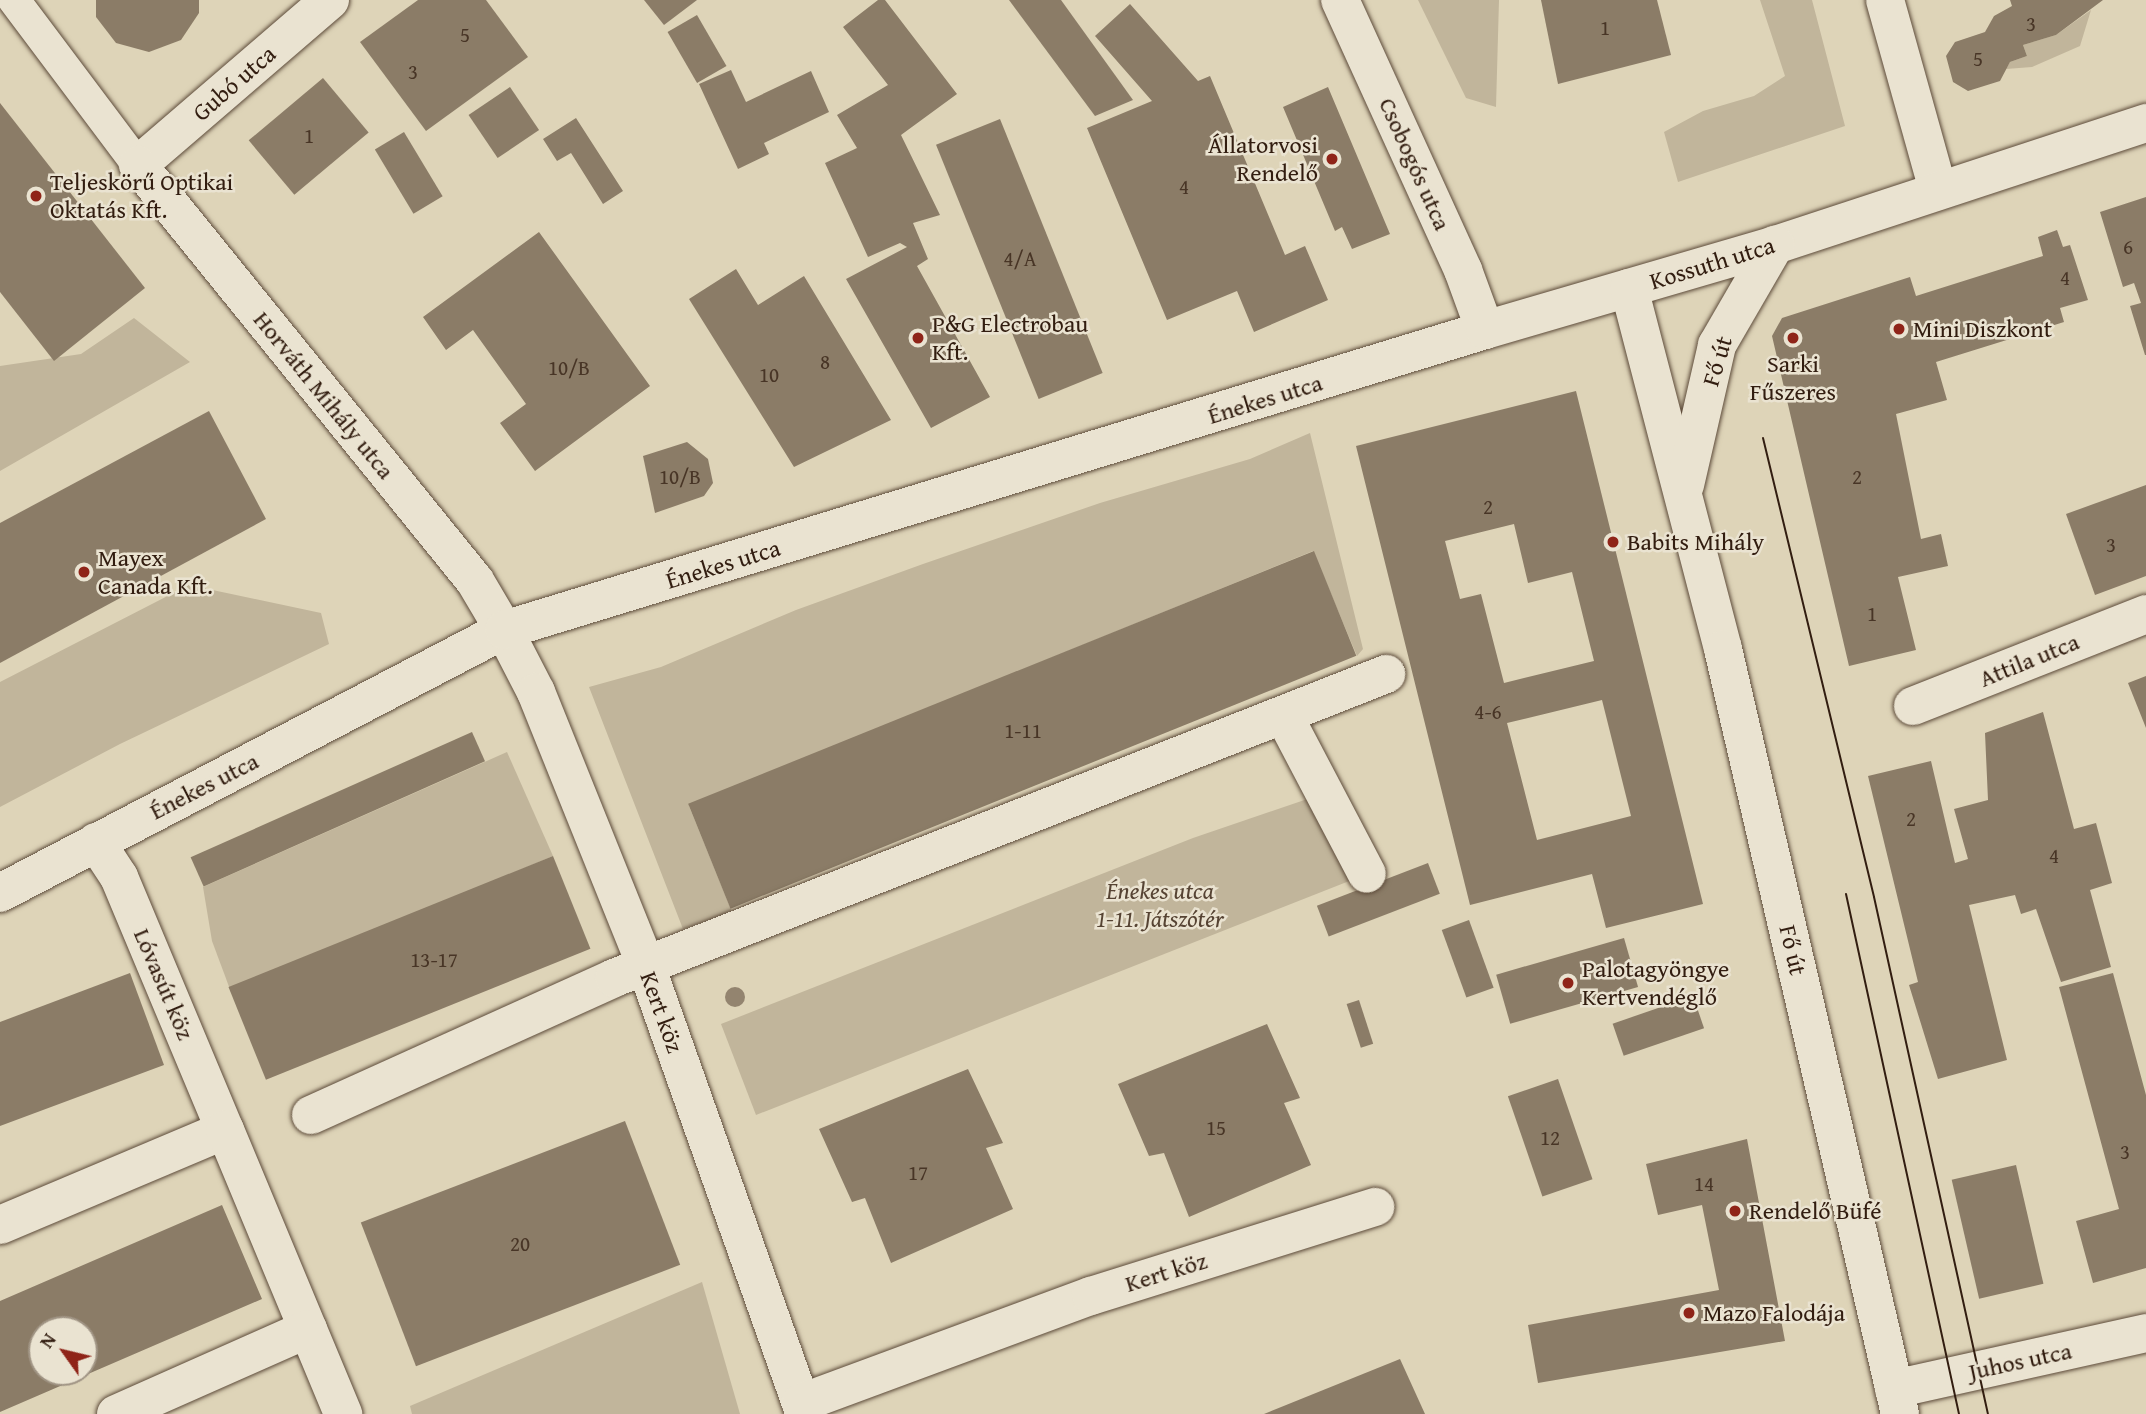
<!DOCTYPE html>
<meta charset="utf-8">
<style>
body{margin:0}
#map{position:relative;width:2146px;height:1414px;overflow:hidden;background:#ded4b8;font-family:"Gentium Book Plus",serif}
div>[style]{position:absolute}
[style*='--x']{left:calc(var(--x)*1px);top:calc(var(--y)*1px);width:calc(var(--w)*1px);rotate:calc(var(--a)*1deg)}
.green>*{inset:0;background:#c1b59b}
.building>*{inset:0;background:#8b7c67;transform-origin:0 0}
.roads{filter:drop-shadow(0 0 2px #5d4b3a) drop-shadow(0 0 2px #5d4b3a)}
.lane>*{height:32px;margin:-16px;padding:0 16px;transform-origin:16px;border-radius:16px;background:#eae3d1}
.street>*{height:38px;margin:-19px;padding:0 19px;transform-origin:19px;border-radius:19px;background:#eae3d1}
.secondary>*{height:38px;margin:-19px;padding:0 19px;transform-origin:19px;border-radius:19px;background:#eae3d1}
.tram>*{height:2px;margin:-1px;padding:0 1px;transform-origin:1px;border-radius:1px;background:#321d10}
.trees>*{width:20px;height:20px;margin:-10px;border-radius:50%;background:#93846f}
.dots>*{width:19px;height:19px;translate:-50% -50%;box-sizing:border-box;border:4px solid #eae3d1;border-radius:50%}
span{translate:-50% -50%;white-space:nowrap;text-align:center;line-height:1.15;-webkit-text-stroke:5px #eae3d1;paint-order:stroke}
.number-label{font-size:21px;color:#483526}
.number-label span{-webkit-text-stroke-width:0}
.street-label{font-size:24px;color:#321d10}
.poi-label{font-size:24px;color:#321d10}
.right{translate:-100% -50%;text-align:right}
.left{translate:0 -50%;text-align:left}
.park-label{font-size:24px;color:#564333;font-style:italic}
.north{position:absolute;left:28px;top:1316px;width:70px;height:70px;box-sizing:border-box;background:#eae3d1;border:2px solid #a09484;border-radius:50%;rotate:304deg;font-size:19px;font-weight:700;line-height:28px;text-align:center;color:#321d10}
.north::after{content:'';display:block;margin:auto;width:24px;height:32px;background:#8f2418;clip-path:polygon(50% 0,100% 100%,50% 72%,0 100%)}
</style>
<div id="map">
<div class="green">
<i style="clip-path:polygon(1418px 0,1499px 0,1496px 107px,1466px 98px)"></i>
<i style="clip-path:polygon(1760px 0,1812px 0,1845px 126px,1678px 182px,1664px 132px,1703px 111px,1754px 96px,1785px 76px)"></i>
<i style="clip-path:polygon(2091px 10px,2080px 46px,2032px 67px,2006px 69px,2010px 62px,2027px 56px,2023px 45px,2056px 35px)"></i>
<i style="clip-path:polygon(134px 318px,190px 362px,0 471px,0 366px,81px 354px)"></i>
<i style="clip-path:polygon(1310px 433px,1363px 649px,1357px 656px,1313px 551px,689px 806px,732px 912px,683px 929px,589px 687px,661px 667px,796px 610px,923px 564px,1100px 503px,1250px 459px)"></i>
<i style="clip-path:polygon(189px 585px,321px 613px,329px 644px,120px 744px,0 807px,0 682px)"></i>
<i style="clip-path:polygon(507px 752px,553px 856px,231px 992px,212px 941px,203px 887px)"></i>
<i style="clip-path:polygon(1328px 792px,1367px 874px,756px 1115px,721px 1024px,1193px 838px)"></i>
<i style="clip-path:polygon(702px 1282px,740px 1414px,412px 1414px,410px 1406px)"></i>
</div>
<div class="building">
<i style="clip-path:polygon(96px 0,199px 0,199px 13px,181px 40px,149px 52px,116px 43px,96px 17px)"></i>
<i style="clip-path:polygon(418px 0,486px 0,528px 57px,426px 131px,360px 42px)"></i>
<i style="clip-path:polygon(644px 0,697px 0,664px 25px)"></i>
<i style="clip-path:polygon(878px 0,885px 0,957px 94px,901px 135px,940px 215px,913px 223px,928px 259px,917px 266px,990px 397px,931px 428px,846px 279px,907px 247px,900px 243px,868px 257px,825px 163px,857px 148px,837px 115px,888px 85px,843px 27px)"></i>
<i style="clip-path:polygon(1009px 0,1061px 0,1133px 100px,1095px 116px)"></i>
<i style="clip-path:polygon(1541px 0,1657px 0,1671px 55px,1558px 84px)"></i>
<i style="clip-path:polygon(2010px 0,2103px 0,2056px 35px,2023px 45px,2027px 56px,2010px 62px,2000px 81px,1968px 91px,1953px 82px,1946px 56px,1955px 42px,1985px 32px,1994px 16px,2012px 6px)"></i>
<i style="clip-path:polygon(1130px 4px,1198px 81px,1210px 76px,1285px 255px,1305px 246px,1328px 300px,1254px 332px,1237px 291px,1167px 320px,1087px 128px,1152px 101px,1095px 36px)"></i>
<i style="left:697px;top:15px;width:59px;height:34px;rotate:60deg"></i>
<i style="clip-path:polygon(731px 70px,746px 102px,811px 71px,829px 112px,764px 143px,769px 154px,738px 169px,699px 84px)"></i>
<i style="left:323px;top:78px;width:71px;height:97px;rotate:50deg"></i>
<i style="left:510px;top:87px;width:52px;height:50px;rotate:56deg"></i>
<i style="clip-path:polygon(1328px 87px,1390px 234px,1352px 249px,1342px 227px,1335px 231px,1283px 107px)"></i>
<i style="clip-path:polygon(0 103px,145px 288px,54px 361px,0 292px)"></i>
<i style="clip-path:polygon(576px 118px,623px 191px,603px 204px,571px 153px,557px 161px,543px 139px)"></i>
<i style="left:1000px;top:119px;width:274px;height:69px;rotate:68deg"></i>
<i style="left:404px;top:132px;width:75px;height:34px;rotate:59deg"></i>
<i style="clip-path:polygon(2146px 197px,2146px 355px,2145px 355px,2130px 306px,2141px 303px,2134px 283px,2123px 287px,2100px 212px)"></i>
<i style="clip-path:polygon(2057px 230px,2063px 247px,2070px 245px,2088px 300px,2060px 308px,2064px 322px,1936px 362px,1947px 400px,1896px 414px,1921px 539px,1941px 534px,1948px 566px,1898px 577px,1916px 650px,1849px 666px,1772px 336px,1782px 318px,1910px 277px,1916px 296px,2043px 256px,2038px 237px)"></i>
<i style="clip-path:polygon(539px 232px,650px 386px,535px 471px,500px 423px,526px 404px,473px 330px,446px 350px,423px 317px)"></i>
<i style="clip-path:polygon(736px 269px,758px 305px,804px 276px,891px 420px,794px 467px,689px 299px)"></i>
<i style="clip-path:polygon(evenodd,1576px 391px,1703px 904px,1606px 928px,1592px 874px,1470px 905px,1356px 446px,1576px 391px,1514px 524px,1528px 583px,1572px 572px,1594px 661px,1504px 683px,1481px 594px,1460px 599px,1445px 541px,1514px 524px,1576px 391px,1602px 700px,1631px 816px,1537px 840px,1507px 723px,1602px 700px)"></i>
<i style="clip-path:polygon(209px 411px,266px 519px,0 663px,0 523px)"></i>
<i style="clip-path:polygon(687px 442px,708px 459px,713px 483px,704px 496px,655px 513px,643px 456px)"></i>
<i style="clip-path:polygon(2146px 485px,2146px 576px,2095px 595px,2066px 514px)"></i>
<i style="left:1314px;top:551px;width:113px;height:675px;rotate:68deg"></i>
<i style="clip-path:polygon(2146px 676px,2146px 728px,2128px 683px)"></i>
<i style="clip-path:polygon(2043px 712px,2074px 829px,2096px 823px,2112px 883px,2090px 890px,2111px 967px,2061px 982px,2036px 909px,2021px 914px,2015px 895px,1969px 905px,2007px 1060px,1938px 1079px,1909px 985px,1918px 982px,1868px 776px,1931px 761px,1955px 863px,1968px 859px,1954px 809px,1988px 800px,1985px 733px)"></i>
<i style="left:472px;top:732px;width:32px;height:308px;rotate:66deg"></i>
<i style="left:553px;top:856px;width:100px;height:350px;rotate:68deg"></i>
<i style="left:1428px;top:863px;width:33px;height:119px;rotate:69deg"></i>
<i style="left:1469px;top:920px;width:72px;height:29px;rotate:70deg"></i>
<i style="left:1624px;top:938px;width:51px;height:133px;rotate:74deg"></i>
<i style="clip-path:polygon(130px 973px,164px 1065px,0 1126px,0 1022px)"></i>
<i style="clip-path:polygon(2113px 973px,2146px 1095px,2146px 1268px,2093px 1283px,2076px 1221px,2119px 1209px,2059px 987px)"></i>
<i style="left:1693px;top:996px;width:34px;height:85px;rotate:71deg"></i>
<i style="left:1359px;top:1000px;width:46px;height:13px;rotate:72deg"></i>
<i style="clip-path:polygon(1267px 1024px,1300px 1098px,1284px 1103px,1311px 1165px,1189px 1217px,1164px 1153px,1149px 1156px,1118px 1084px)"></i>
<i style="clip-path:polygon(968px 1069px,1003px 1143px,986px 1148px,1013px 1209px,891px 1263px,865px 1198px,852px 1202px,819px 1129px)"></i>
<i style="left:1558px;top:1079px;width:106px;height:53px;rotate:71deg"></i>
<i style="left:625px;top:1121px;width:154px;height:283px;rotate:69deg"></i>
<i style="clip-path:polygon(1747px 1139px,1785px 1341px,1538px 1383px,1528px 1325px,1719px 1290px,1702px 1205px,1658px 1215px,1646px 1164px)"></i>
<i style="left:2016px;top:1165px;width:122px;height:66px;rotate:77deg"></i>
<i style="clip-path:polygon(evenodd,222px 1205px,262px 1299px,0 1412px,0 1301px,222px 1205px,42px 1330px,84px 1330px,84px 1372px,42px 1372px,42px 1330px)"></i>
<i style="clip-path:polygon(1400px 1359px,1425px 1414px,1264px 1414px)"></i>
</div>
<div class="roads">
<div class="lane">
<i style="--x:14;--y:0;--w:206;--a:53.1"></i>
</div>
<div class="street">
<i style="--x:330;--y:0;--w:253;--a:139.3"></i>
<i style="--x:138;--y:165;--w:535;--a:50.99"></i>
<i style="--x:475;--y:581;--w:57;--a:59.4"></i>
<i style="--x:504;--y:630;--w:70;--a:62.7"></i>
<i style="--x:536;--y:692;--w:295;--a:68.1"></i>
<i style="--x:646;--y:966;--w:475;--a:70.5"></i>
<i style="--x:1885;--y:0;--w:197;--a:74.4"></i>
<i style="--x:1913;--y:706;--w:251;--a:-21.5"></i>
<i style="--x:1284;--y:716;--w:178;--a:62.3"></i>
<i style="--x:96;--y:842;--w:42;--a:56.7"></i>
<i style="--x:119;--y:877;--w:274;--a:67.3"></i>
<i style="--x:0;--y:893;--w:568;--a:-27.56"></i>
<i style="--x:504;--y:630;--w:1026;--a:-17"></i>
<i style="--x:311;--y:1115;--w:333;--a:-24.3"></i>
<i style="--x:614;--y:978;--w:830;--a:-21.49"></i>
<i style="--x:0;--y:1225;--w:244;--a:-22.9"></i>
<i style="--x:225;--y:1130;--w:308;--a:67.4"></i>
<i style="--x:1894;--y:1389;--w:258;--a:-12.5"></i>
<i style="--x:801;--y:1403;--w:309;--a:-20.3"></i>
<i style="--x:1091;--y:1296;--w:298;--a:-17.4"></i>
<i style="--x:116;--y:1414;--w:210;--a:-23.9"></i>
</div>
<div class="secondary">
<i style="--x:1340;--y:0;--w:297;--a:65.5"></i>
<i style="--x:1463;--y:270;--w:64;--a:69.9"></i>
<i style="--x:1485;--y:330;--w:302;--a:-16.3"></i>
<i style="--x:1775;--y:245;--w:391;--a:-18.2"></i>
<i style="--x:1629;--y:288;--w:373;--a:75.4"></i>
<i style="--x:1723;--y:649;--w:785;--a:76.97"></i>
<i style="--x:1685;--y:485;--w:144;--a:-77.1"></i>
<i style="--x:1717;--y:345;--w:116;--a:-59.9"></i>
</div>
</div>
<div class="tram">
<i style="--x:1763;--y:438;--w:472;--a:76.4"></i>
<i style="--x:1874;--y:897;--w:529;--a:77.57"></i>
<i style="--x:1846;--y:894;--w:532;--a:77.74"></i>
</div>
<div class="trees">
<i style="left:735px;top:997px"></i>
</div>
<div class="dots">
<i style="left:1332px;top:159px;background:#8f2418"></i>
<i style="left:36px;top:196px;background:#8f2418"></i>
<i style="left:1899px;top:329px;background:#8f2418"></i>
<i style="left:918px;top:338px;background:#8f2418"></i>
<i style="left:1793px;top:338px;background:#8f2418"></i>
<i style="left:1613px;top:542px;background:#8f2418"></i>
<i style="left:84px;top:572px;background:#8f2418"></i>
<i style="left:1568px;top:983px;background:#8f2418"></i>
<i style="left:1735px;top:1211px;background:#8f2418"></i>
<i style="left:1689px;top:1313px;background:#8f2418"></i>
</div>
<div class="number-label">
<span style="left:2031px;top:24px">3</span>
<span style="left:1605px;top:28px">1</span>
<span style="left:465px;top:35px">5</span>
<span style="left:1978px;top:59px">5</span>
<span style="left:413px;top:72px">3</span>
<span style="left:309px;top:136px">1</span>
<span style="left:1184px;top:187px">4</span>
<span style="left:2128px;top:247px">6</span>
<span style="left:1020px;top:259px">4/A</span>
<span style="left:2065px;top:278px">4</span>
<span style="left:825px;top:362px">8</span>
<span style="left:569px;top:368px">10/B</span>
<span style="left:769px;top:375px">10</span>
<span style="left:680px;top:477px">10/B</span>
<span style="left:1857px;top:477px">2</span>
<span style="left:1488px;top:507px">2</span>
<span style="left:2111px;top:545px">3</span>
<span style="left:1872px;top:614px">1</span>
<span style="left:1488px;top:712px">4-6</span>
<span style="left:1023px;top:731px">1-11</span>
<span style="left:1911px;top:819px">2</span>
<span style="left:2054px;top:856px">4</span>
<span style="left:434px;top:960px">13-17</span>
<span style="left:1216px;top:1128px">15</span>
<span style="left:1550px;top:1138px">12</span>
<span style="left:2125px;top:1152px">3</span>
<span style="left:918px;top:1173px">17</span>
<span style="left:1704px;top:1184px">14</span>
<span style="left:520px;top:1244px">20</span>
</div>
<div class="street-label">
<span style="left:234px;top:83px;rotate:-41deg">Gubó utca</span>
<span style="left:1415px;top:164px;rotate:66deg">Csobogós utca</span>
<span style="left:1712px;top:263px;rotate:-17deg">Kossuth utca</span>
<span style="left:1717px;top:361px;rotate:-73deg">Fő út</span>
<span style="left:324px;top:395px;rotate:51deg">Horváth Mihály utca</span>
<span style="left:1265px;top:399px;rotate:-17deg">Énekes utca</span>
<span style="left:723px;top:564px;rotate:-17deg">Énekes utca</span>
<span style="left:2029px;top:660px;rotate:-22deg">Attila utca</span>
<span style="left:204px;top:786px;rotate:-27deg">Énekes utca</span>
<span style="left:1793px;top:950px;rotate:77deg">Fő út</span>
<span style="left:164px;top:984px;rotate:67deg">Lóvasút köz</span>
<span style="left:662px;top:1012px;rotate:70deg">Kert köz</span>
<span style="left:1166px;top:1272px;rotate:-17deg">Kert köz</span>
<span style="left:2020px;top:1361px;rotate:-12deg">Juhos utca</span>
</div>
<div class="poi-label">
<span class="right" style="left:1318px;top:159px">Állatorvosi<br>Rendelő</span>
<span class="left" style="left:50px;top:196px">Teljeskörű Optikai<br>Oktatás Kft.</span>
<span class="left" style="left:932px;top:338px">P&amp;G Electrobau<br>Kft.</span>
<span class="left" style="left:1913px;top:329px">Mini Diszkont</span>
<span style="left:1793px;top:378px">Sarki<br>Fűszeres</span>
<span class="left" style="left:1627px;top:542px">Babits Mihály</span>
<span class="left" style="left:98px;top:572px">Mayex<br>Canada Kft.</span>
<span class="left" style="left:1582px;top:983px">Palotagyöngye<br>Kertvendéglő</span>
<span class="left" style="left:1749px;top:1211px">Rendelő Büfé</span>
<span class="left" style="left:1703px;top:1313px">Mazo Falodája</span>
</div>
<div class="park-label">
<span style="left:1160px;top:905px">Énekes utca<br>1-11. Játszótér</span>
</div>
<div class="north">N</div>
</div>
